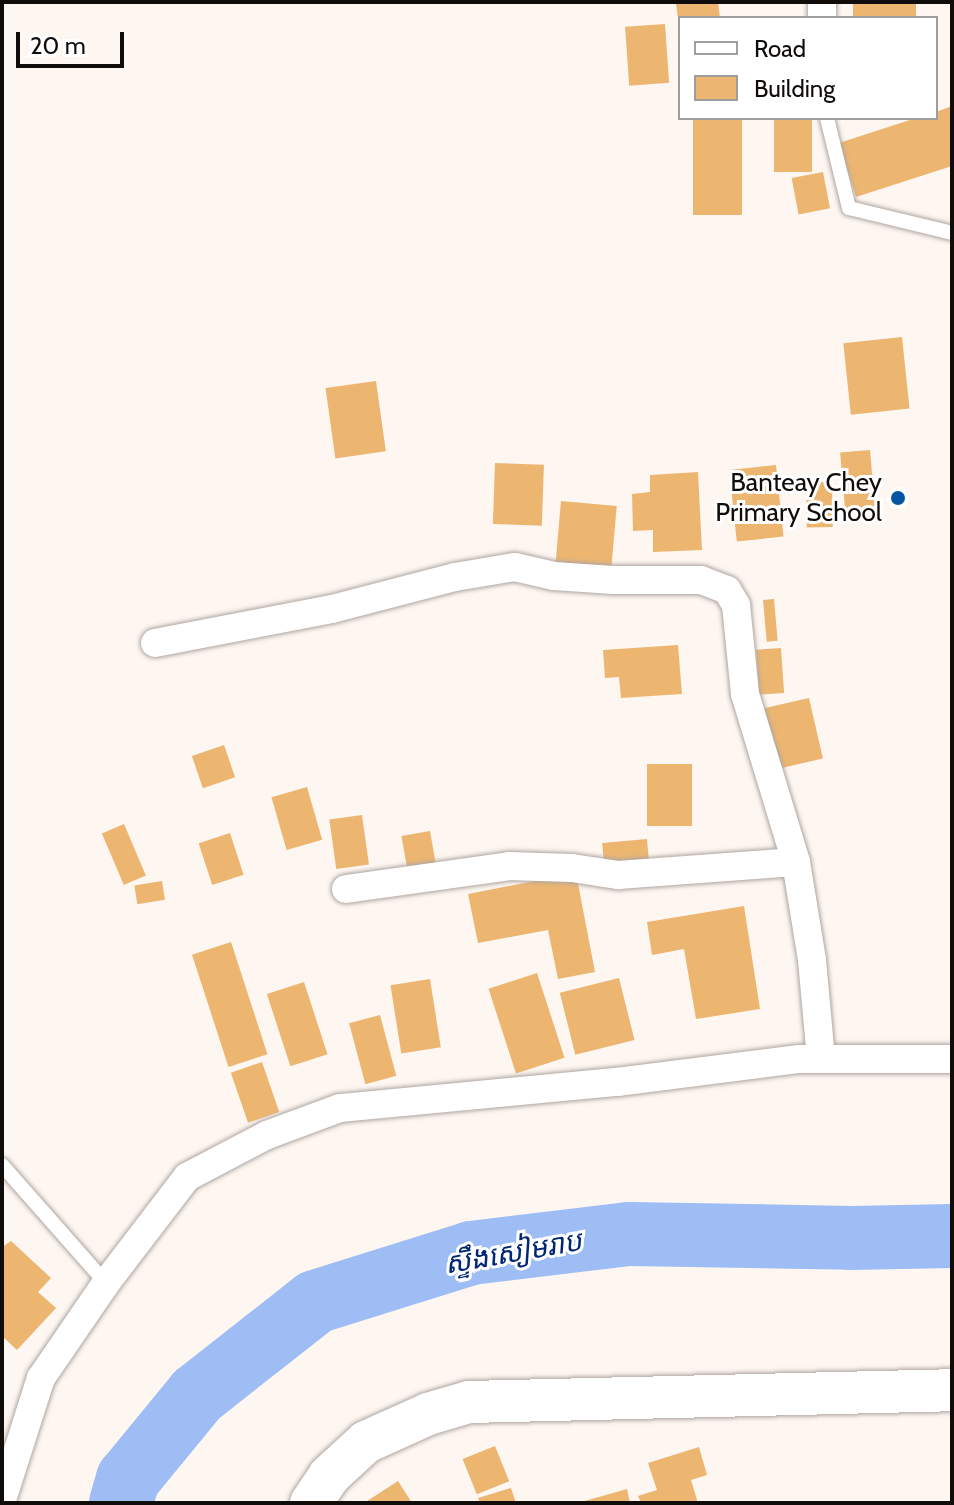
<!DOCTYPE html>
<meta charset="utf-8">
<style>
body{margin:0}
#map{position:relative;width:954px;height:1505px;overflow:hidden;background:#fef6f1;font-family:Cabin,"Noto Sans Khmer",sans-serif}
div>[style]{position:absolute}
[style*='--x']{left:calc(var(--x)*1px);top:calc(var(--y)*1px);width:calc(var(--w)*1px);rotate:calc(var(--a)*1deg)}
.river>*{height:64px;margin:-32px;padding:0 32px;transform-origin:32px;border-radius:32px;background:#9ebdf4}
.building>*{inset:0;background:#ecb671;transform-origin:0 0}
.roads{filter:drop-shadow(0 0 2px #aea6a1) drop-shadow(0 0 2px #aea6a1)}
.lane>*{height:14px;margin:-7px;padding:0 7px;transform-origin:7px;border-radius:7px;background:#fff}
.street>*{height:28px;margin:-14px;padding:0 14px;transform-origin:14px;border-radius:14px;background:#fff}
.secondary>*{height:42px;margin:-21px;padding:0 21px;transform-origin:21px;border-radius:21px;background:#fff}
.dots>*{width:22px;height:22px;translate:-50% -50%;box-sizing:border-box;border:4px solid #fff;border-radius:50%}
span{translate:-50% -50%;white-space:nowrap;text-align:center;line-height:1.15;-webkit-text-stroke:6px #fff;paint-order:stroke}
.poi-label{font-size:26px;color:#0f0c0a}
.right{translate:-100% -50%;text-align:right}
.water-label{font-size:28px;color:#022774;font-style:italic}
.frame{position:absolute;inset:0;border:4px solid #0f0c0a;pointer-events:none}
.legend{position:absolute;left:678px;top:16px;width:260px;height:104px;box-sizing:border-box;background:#fff;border:2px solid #9f9e9d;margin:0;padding:10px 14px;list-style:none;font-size:24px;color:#0f0c0a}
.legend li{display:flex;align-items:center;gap:16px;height:40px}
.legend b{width:40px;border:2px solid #9f9e9d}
.scale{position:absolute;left:16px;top:32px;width:108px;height:36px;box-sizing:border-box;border:4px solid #0f0c0a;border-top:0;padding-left:10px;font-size:24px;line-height:28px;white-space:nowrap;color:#0f0c0a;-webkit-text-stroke:6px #fff;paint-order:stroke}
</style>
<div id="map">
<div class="river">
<i style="--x:121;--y:1503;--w:25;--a:-74"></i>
<i style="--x:128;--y:1479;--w:109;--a:-50.6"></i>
<i style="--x:197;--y:1395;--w:150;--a:-38.2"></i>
<i style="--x:315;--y:1302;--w:164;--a:-17.4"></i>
<i style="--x:471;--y:1253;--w:159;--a:-6.9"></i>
<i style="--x:629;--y:1234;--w:222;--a:1"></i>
<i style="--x:851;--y:1238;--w:101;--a:-1.1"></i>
</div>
<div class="building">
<i style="clip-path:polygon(718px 2px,720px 18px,678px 18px,676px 4px)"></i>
<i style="left:853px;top:2px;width:63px;height:17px"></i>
<i style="left:665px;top:24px;width:59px;height:40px;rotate:86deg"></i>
<i style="clip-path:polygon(952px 106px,952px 166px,856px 197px,839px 143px,916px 118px,936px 118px,936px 112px)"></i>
<i style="left:693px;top:118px;width:49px;height:97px"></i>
<i style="left:774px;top:118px;width:38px;height:54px"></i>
<i style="left:823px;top:172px;width:37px;height:32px;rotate:79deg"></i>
<i style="left:902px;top:337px;width:72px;height:59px;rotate:84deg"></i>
<i style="left:376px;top:381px;width:71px;height:51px;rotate:82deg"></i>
<i style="left:870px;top:450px;width:58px;height:30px;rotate:85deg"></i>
<i style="left:495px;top:463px;width:49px;height:61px;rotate:2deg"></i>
<i style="left:776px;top:465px;width:72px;height:47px;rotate:84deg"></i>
<i style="clip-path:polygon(698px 472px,702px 550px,653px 552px,653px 530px,633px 531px,632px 494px,650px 492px,650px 475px)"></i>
<i style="left:832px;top:482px;width:45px;height:26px;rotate:89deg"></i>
<i style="left:561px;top:501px;width:56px;height:65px;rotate:5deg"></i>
<i style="left:774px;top:599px;width:42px;height:11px;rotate:85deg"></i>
<i style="clip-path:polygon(678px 645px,682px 694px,621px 698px,619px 677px,605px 678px,603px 650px)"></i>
<i style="left:781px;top:648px;width:45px;height:25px;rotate:86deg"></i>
<i style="left:809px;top:698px;width:62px;height:51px;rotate:77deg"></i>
<i style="left:224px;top:745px;width:34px;height:34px;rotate:71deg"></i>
<i style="left:647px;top:764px;width:45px;height:62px"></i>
<i style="left:307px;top:787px;width:55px;height:37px;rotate:74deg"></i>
<i style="left:362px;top:815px;width:50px;height:33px;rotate:82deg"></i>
<i style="left:124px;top:824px;width:56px;height:24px;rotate:67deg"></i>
<i style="left:430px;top:831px;width:36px;height:29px;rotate:80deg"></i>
<i style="left:230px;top:833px;width:44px;height:33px;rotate:72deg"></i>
<i style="left:647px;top:839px;width:22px;height:45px;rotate:85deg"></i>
<i style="clip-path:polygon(576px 873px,595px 972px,558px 979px,548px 930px,478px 943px,468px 894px)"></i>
<i style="left:162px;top:881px;width:19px;height:28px;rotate:81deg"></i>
<i style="clip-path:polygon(744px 906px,760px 1009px,696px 1019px,684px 949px,652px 955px,647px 922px)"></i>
<i style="left:231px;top:942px;width:118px;height:41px;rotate:72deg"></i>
<i style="left:537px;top:973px;width:89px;height:51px;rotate:72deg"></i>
<i style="left:619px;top:978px;width:64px;height:61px;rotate:76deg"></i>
<i style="left:430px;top:979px;width:69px;height:40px;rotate:81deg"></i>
<i style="left:304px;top:982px;width:76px;height:39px;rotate:72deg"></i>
<i style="left:380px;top:1015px;width:63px;height:32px;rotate:75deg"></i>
<i style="left:262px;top:1062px;width:53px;height:33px;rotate:71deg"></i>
<i style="clip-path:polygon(11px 1241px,51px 1278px,38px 1292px,56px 1308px,17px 1350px,2px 1336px,2px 1247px)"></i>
<i style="left:495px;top:1446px;width:38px;height:35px;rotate:68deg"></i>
<i style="clip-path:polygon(699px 1447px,707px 1475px,691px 1480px,698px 1503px,641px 1503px,638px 1496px,657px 1490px,648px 1463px)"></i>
<i style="clip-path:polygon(398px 1481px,412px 1503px,364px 1503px)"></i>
<i style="clip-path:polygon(511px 1488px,516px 1503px,480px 1503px,478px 1498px)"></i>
<i style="clip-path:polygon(627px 1489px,630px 1503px,581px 1503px,581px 1502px)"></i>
</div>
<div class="roads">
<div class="lane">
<i style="--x:827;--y:118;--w:93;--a:76.3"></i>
<i style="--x:849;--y:208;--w:106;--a:13.6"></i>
<i style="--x:2;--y:1165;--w:157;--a:48.6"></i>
</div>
<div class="street">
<i style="--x:822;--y:2;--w:16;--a:90"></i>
<i style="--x:155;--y:643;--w:180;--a:-10.9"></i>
<i style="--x:332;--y:609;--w:127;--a:-14.6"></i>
<i style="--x:455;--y:577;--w:61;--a:-9.5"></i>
<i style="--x:515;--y:567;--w:40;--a:13"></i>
<i style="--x:554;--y:576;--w:59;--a:3.9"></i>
<i style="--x:613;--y:580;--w:88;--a:0"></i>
<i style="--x:701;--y:580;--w:28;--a:21"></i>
<i style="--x:727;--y:590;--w:17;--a:59"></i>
<i style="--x:736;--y:605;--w:89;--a:84.2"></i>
<i style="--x:745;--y:694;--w:176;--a:73.1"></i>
<i style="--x:796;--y:862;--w:99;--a:80.7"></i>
<i style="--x:812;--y:960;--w:99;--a:84.8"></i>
<i style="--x:346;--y:889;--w:165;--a:-8"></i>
<i style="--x:509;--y:866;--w:63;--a:1.8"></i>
<i style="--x:572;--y:868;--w:47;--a:8.7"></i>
<i style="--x:618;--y:875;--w:178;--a:-4.2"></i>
<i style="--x:2;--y:1500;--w:128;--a:-72.3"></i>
<i style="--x:41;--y:1378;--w:115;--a:-55.6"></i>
<i style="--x:106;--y:1283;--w:133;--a:-52.6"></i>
<i style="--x:187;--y:1177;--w:90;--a:-27.7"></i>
<i style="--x:267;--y:1135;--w:78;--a:-20.3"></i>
<i style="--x:340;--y:1108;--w:278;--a:-5.4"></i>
<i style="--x:617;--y:1082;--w:184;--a:-7.2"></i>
<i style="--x:800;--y:1059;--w:152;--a:0"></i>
</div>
<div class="secondary">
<i style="--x:311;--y:1503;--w:32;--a:-56"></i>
<i style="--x:329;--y:1476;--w:50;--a:-42.6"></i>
<i style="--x:366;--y:1442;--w:68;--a:-24.3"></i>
<i style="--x:428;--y:1414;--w:43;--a:-16.3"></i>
<i style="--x:469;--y:1402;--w:483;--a:-1.4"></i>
</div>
</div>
<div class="dots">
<i style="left:898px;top:498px;background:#0555a3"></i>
</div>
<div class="poi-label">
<span class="right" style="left:882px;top:498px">Banteay Chey<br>Primary School</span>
</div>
<div class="water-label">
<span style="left:513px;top:1252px;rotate:-10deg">ស្ទឹងសៀមរាប</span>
</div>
<div class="frame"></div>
<ul class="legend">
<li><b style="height:10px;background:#fff"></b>Road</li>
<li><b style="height:22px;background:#ecb671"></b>Building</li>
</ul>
<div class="scale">20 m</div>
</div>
